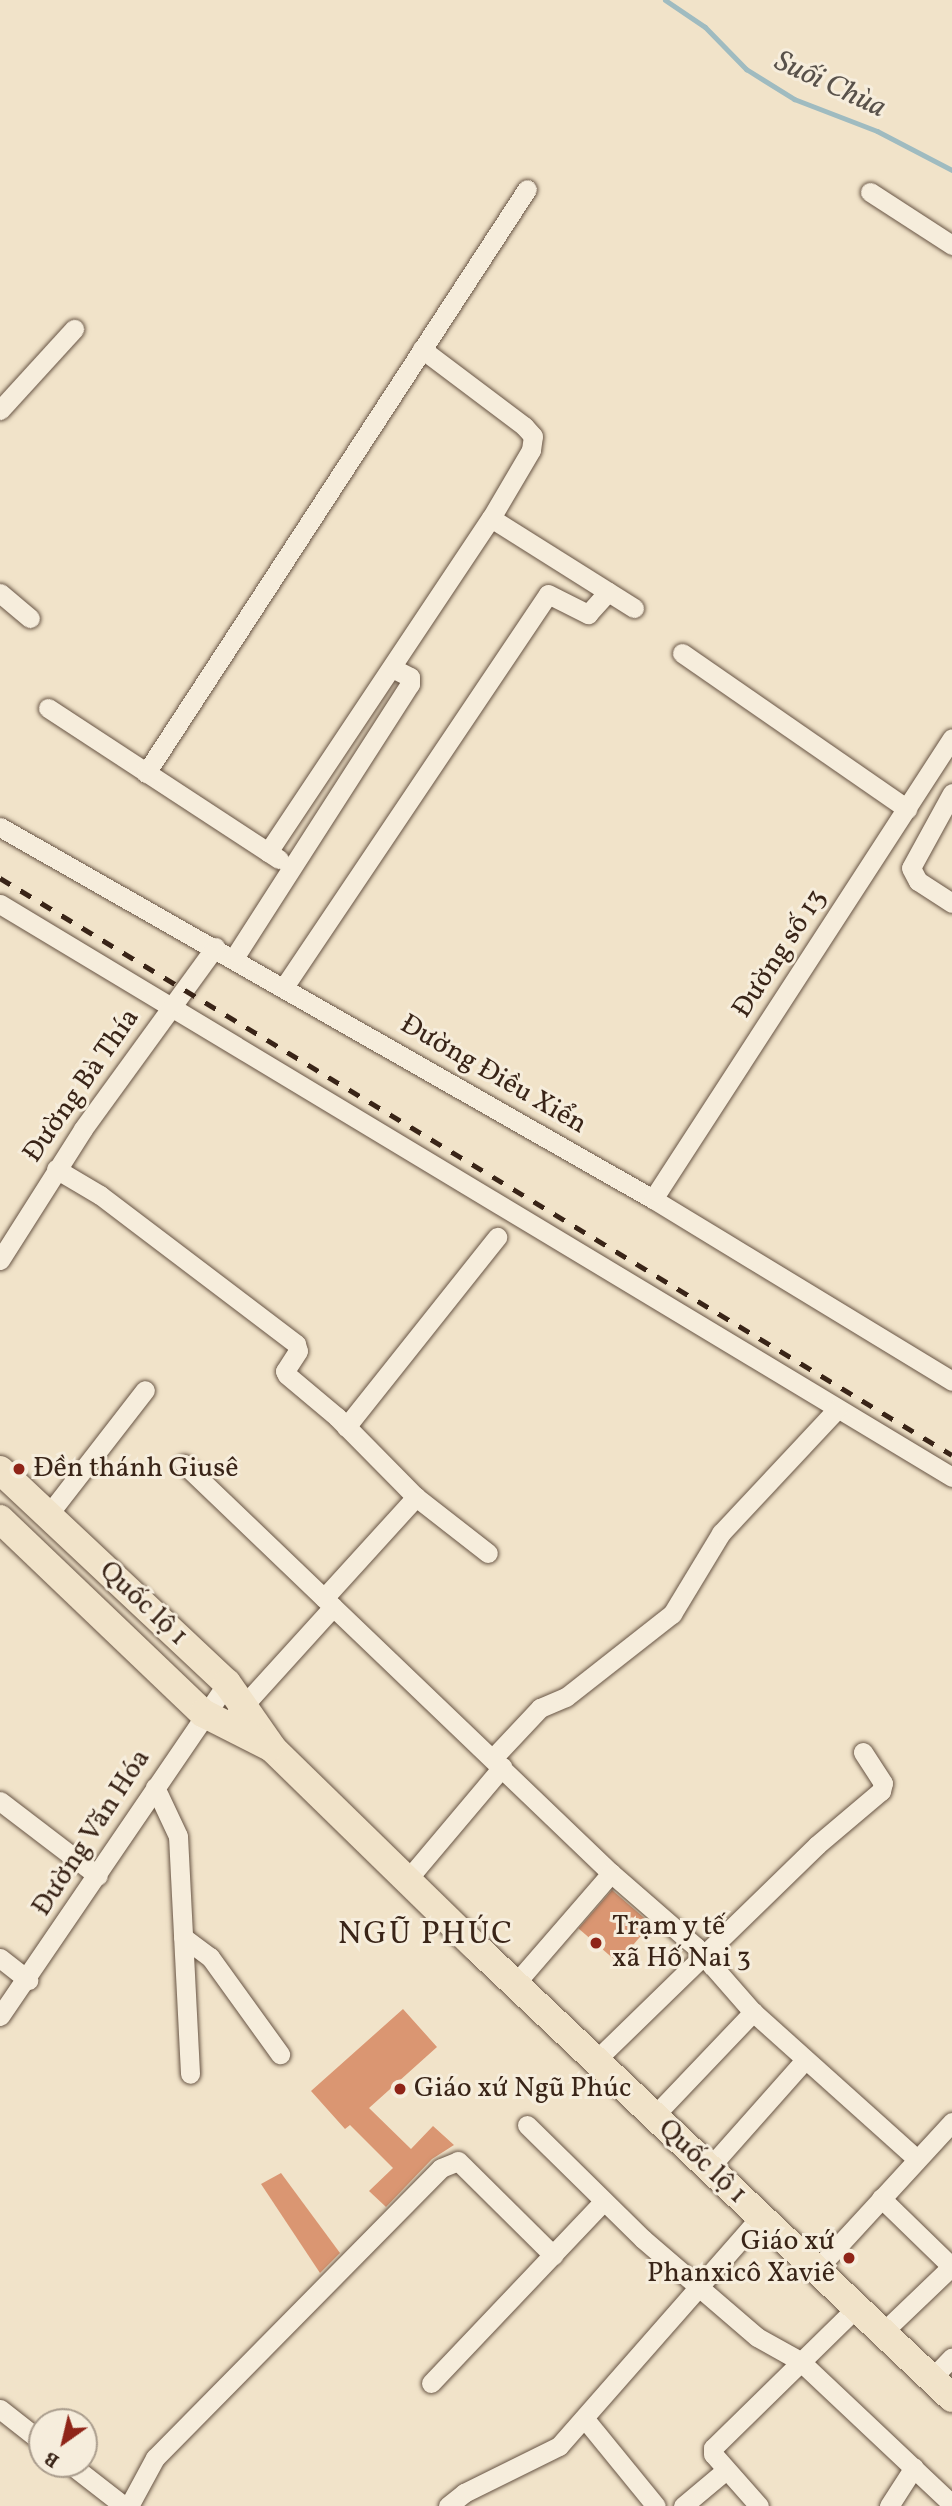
<!DOCTYPE html>
<meta charset="utf-8">
<style>
body{margin:0}
#map{position:relative;width:952px;height:2506px;overflow:hidden;background:#f1e3c9;font-family:Vollkorn,serif}
div>[style]{position:absolute}
[style*='--x']{left:calc(var(--x)*1px);top:calc(var(--y)*1px);width:calc(var(--w)*1px);rotate:calc(var(--a)*1deg)}
.stream>*{height:5px;margin:-2.5px;padding:0 2.5px;transform-origin:2.5px;border-radius:2.5px;background:#9fbbc0}
.building>*{inset:0;background:#da9672;transform-origin:0 0}
.roads{filter:drop-shadow(0 0 2px #675444) drop-shadow(0 0 2px #675444)}
.minor>*{height:19px;margin:-9.5px;padding:0 9.5px;transform-origin:9.5px;border-radius:9.5px;background:#f6eddc}
.highway>*{height:28px;margin:-14px;padding:0 14px;transform-origin:14px;border-radius:14px;background:#f1e3c9}
.rail>*{height:5px;margin-top:-2.5px;transform-origin:0;background:repeating-linear-gradient(90deg,#392417 0 12px,transparent 0 24px)}
.dots>*{width:19px;height:19px;translate:-50% -50%;box-sizing:border-box;border:4px solid #f6eddc;border-radius:50%}
span{translate:-50% -50%;white-space:nowrap;text-align:center;line-height:1.15;-webkit-text-stroke:6px #f6eddc;paint-order:stroke}
.street-label{font-size:28px;color:#392417}
.poi-label{font-size:28px;color:#392417}
.left{translate:0 -50%;text-align:left}
.right{translate:-100% -50%;text-align:right}
.water-label{font-size:30px;color:#58514a;font-style:italic}
.quarter-label{font-size:32px;color:#392417;letter-spacing:2px}
.north{position:absolute;left:28px;top:2408px;width:70px;height:70px;box-sizing:border-box;background:#f6eddc;border:2px solid #aa9d8d;border-radius:50%;rotate:214deg;font-size:19px;font-weight:700;line-height:28px;text-align:center;color:#392417}
.north::after{content:'';display:block;margin:auto;width:24px;height:32px;background:#8f2418;clip-path:polygon(50% 0,100% 100%,50% 72%,0 100%)}
</style>
<div id="map">
<div class="stream">
<i style="--x:665;--y:0;--w:48;--a:34"></i>
<i style="--x:705;--y:27;--w:59;--a:45.7"></i>
<i style="--x:746;--y:69;--w:57;--a:32"></i>
<i style="--x:794;--y:99;--w:89;--a:21.1"></i>
<i style="--x:877;--y:131;--w:85;--a:27.5"></i>
</div>
<div class="building">
<i style="left:612px;top:1890px;width:52px;height:51px;rotate:41deg"></i>
<i style="clip-path:polygon(403px 2009px,437px 2047px,369px 2108px,411px 2149px,433px 2126px,454px 2145px,432px 2159px,386px 2207px,369px 2191px,393px 2168px,350px 2125px,345px 2129px,311px 2091px)"></i>
<i style="clip-path:polygon(281px 2173px,340px 2253px,320px 2273px,261px 2184px)"></i>
</div>
<div class="roads">
<div class="minor">
<i style="--x:870;--y:192;--w:98;--a:32.9"></i>
<i style="--x:0;--y:410;--w:110;--a:-47.6"></i>
<i style="--x:491;--y:518;--w:169;--a:32.2"></i>
<i style="--x:0;--y:593;--w:39;--a:40"></i>
<i style="--x:682;--y:653;--w:274;--a:34.7"></i>
<i style="--x:48;--y:708;--w:276;--a:33.2"></i>
<i style="--x:146;--y:773;--w:697;--a:-56.88"></i>
<i style="--x:952;--y:793;--w:85;--a:118.7"></i>
<i style="--x:911;--y:868;--w:15;--a:62"></i>
<i style="--x:918;--y:881;--w:40;--a:32.9"></i>
<i style="--x:0;--y:827;--w:752;--a:29.67"></i>
<i style="--x:653;--y:1199;--w:350;--a:31.3"></i>
<i style="--x:268;--y:852;--w:402;--a:-56.3"></i>
<i style="--x:491;--y:518;--w:79;--a:-59.5"></i>
<i style="--x:531;--y:450;--w:14;--a:-82"></i>
<i style="--x:533;--y:436;--w:13;--a:-132"></i>
<i style="--x:524;--y:426;--w:128;--a:-143"></i>
<i style="--x:0;--y:904;--w:1111;--a:31.04"></i>
<i style="--x:234;--y:958;--w:326;--a:-57.3"></i>
<i style="--x:410;--y:684;--w:7;--a:-90"></i>
<i style="--x:410;--y:677;--w:20;--a:-153"></i>
<i style="--x:284;--y:987;--w:473;--a:-56.1"></i>
<i style="--x:548;--y:594;--w:45;--a:26.6"></i>
<i style="--x:588;--y:614;--w:30;--a:-48"></i>
<i style="--x:56;--y:1169;--w:51;--a:30.6"></i>
<i style="--x:100;--y:1195;--w:246;--a:37.2"></i>
<i style="--x:296;--y:1344;--w:7;--a:74"></i>
<i style="--x:298;--y:1351;--w:24;--a:123"></i>
<i style="--x:285;--y:1371;--w:4;--a:63"></i>
<i style="--x:287;--y:1375;--w:65;--a:40"></i>
<i style="--x:337;--y:1417;--w:112;--a:45.4"></i>
<i style="--x:416;--y:1497;--w:91;--a:37.9"></i>
<i style="--x:653;--y:1199;--w:549;--a:-57.03"></i>
<i style="--x:0;--y:1260;--w:155;--a:-57.6"></i>
<i style="--x:83;--y:1129;--w:225;--a:-54"></i>
<i style="--x:346;--y:1427;--w:243;--a:-51.5"></i>
<i style="--x:184;--y:1464;--w:591;--a:43.77"></i>
<i style="--x:611;--y:1873;--w:113;--a:41"></i>
<i style="--x:696;--y:1947;--w:86;--a:48.8"></i>
<i style="--x:753;--y:2012;--w:220;--a:41.9"></i>
<i style="--x:48;--y:1515;--w:158;--a:-52.2"></i>
<i style="--x:324;--y:1598;--w:137;--a:-47.7"></i>
<i style="--x:235;--y:1715;--w:146;--a:-47.8"></i>
<i style="--x:493;--y:1758;--w:69;--a:-46.8"></i>
<i style="--x:540;--y:1708;--w:28;--a:-23"></i>
<i style="--x:566;--y:1697;--w:135;--a:-38.1"></i>
<i style="--x:672;--y:1614;--w:95;--a:-58.8"></i>
<i style="--x:721;--y:1533;--w:170;--a:-46.9"></i>
<i style="--x:155;--y:1787;--w:54;--a:64.9"></i>
<i style="--x:178;--y:1836;--w:238;--a:87.1"></i>
<i style="--x:0;--y:1801;--w:123;--a:37.4"></i>
<i style="--x:407;--y:1880;--w:148;--a:-49.9"></i>
<i style="--x:183;--y:1937;--w:34;--a:37"></i>
<i style="--x:210;--y:1957;--w:120;--a:54.2"></i>
<i style="--x:0;--y:1958;--w:36;--a:38"></i>
<i style="--x:515;--y:1984;--w:147;--a:-49.1"></i>
<i style="--x:0;--y:2016;--w:403;--a:-55.7"></i>
<i style="--x:595;--y:2061;--w:310;--a:-44.2"></i>
<i style="--x:817;--y:1845;--w:84;--a:-40.2"></i>
<i style="--x:881;--y:1791;--w:8;--a:-76"></i>
<i style="--x:883;--y:1783;--w:37;--a:-123"></i>
<i style="--x:654;--y:2116;--w:144;--a:-46.4"></i>
<i style="--x:527;--y:2125;--w:163;--a:44.5"></i>
<i style="--x:643;--y:2239;--w:150;--a:40.7"></i>
<i style="--x:757;--y:2337;--w:49;--a:29.2"></i>
<i style="--x:800;--y:2361;--w:209;--a:43.3"></i>
<i style="--x:709;--y:2168;--w:144;--a:-48.4"></i>
<i style="--x:881;--y:2198;--w:99;--a:44.2"></i>
<i style="--x:816;--y:2270;--w:201;--a:-47.4"></i>
<i style="--x:882;--y:2333;--w:97;--a:-43.7"></i>
<i style="--x:931;--y:2379;--w:30;--a:-46"></i>
<i style="--x:431;--y:2383;--w:251;--a:-46.5"></i>
<i style="--x:0;--y:2409;--w:53;--a:38.2"></i>
<i style="--x:585;--y:2419;--w:112;--a:50.8"></i>
<i style="--x:70;--y:2464;--w:68;--a:37.9"></i>
<i style="--x:129;--y:2506;--w:55;--a:-61.6"></i>
<i style="--x:155;--y:2458;--w:407;--a:-45.4"></i>
<i style="--x:441;--y:2168;--w:18;--a:-22"></i>
<i style="--x:458;--y:2161;--w:134;--a:44.7"></i>
<i style="--x:448;--y:2506;--w:21;--a:-39"></i>
<i style="--x:464;--y:2493;--w:106;--a:-26.3"></i>
<i style="--x:559;--y:2446;--w:305;--a:-48.7"></i>
<i style="--x:683;--y:2506;--w:56;--a:-39.9"></i>
<i style="--x:759;--y:2506;--w:69;--a:-131.5"></i>
<i style="--x:713;--y:2454;--w:6;--a:-90"></i>
<i style="--x:713;--y:2448;--w:200;--a:-44.4"></i>
<i style="--x:889;--y:2506;--w:46;--a:-57.3"></i>
</div>
<div class="highway">
<i style="--x:0;--y:1470;--w:311;--a:43.2"></i>
<i style="--x:227;--y:1683;--w:80;--a:55.1"></i>
<i style="--x:273;--y:1749;--w:282;--a:44.3"></i>
<i style="--x:475;--y:1946;--w:657;--a:43.46"></i>
<i style="--x:0;--y:1519;--w:281;--a:43.7"></i>
<i style="--x:203;--y:1713;--w:75;--a:26.9"></i>
</div>
</div>
<div class="rail">
<i style="--x:0;--y:878;--w:1113;--a:31.22"></i>
</div>
<div class="dots">
<i style="left:19px;top:1469px;background:#8f2418"></i>
<i style="left:596px;top:1943px;background:#8f2418"></i>
<i style="left:400px;top:2089px;background:#8f2418"></i>
<i style="left:849px;top:2258px;background:#8f2418"></i>
</div>
<div class="street-label">
<span style="left:780px;top:954px;rotate:-57deg">Đường số 13</span>
<span style="left:493px;top:1075px;rotate:30deg">Đường Điều Xiển</span>
<span style="left:82px;top:1086px;rotate:-55deg">Đường Bà Thía</span>
<span style="left:143px;top:1604px;rotate:43deg">Quốc lộ 1</span>
<span style="left:92px;top:1833px;rotate:-57deg">Đường Văn Hóa</span>
<span style="left:702px;top:2162px;rotate:43deg">Quốc lộ 1</span>
</div>
<div class="poi-label">
<span class="left" style="left:33px;top:1469px">Đền thánh Giusê</span>
<span class="left" style="left:612px;top:1943px">Trạm y tế<br>xã Hố Nai 3</span>
<span class="left" style="left:414px;top:2089px">Giáo xứ Ngũ Phúc</span>
<span class="right" style="left:835px;top:2258px">Giáo xứ<br>Phanxicô Xaviê</span>
</div>
<div class="water-label">
<span style="left:830px;top:85px;rotate:25deg">Suối Chùa</span>
</div>
<div class="quarter-label">
<span style="left:426px;top:1935px">NGŨ PHÚC</span>
</div>
<div class="north">B</div>
</div>
